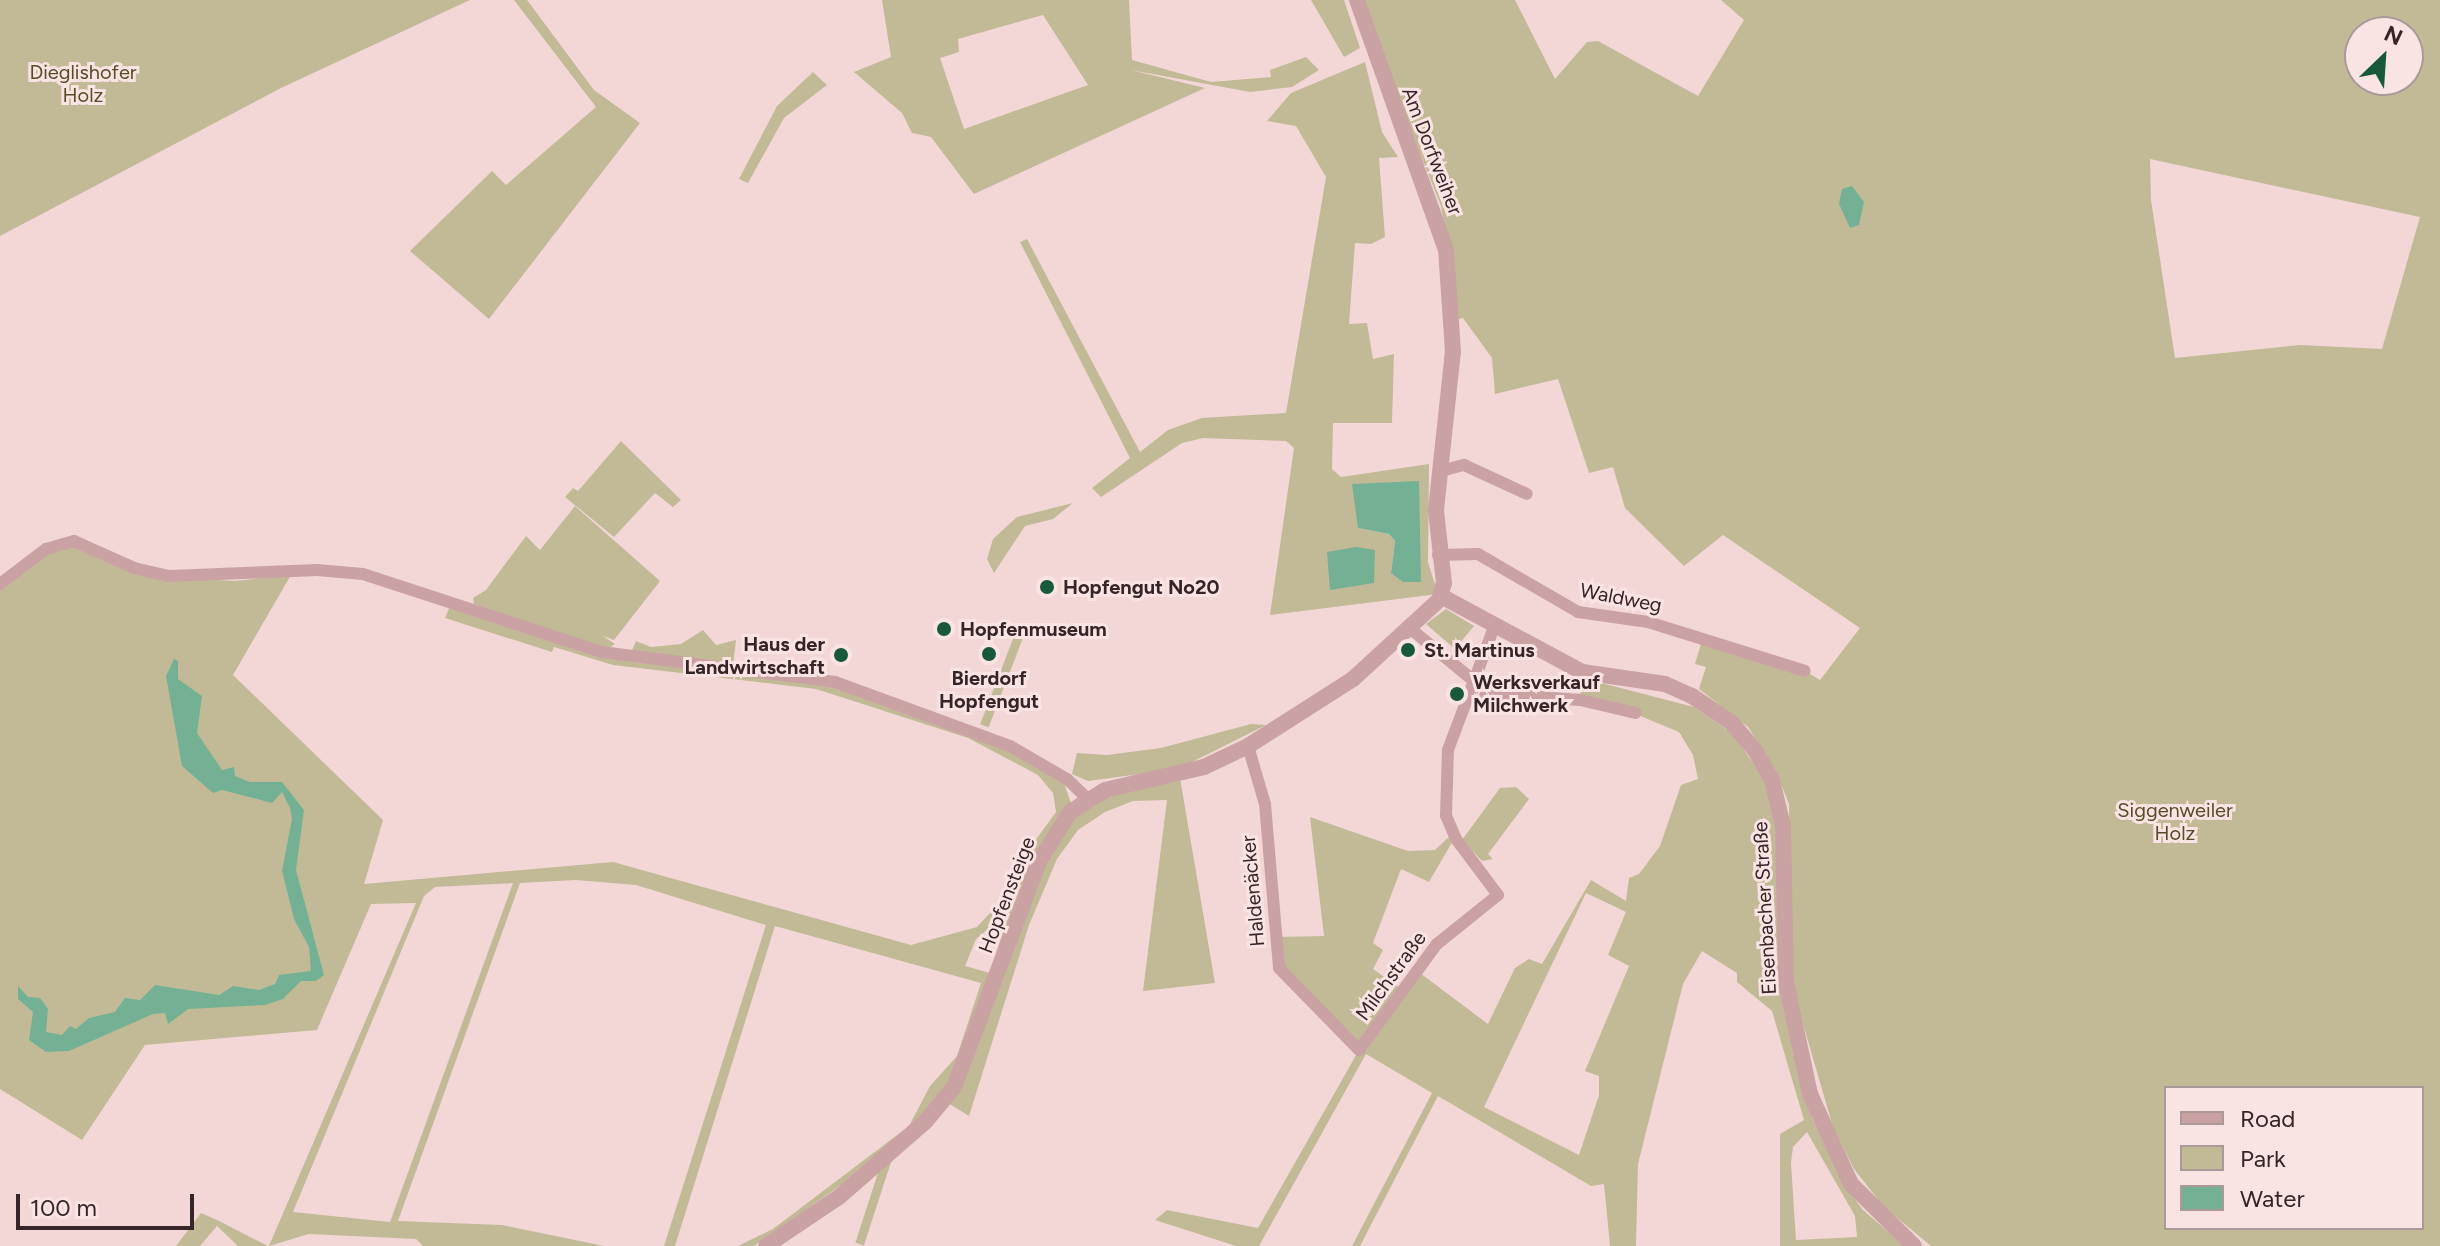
<!DOCTYPE html>
<meta charset="utf-8">
<style>
body{margin:0}
#map{position:relative;width:2440px;height:1246px;overflow:hidden;background:#f3d7d7;font-family:Figtree,sans-serif}
div>[style]{position:absolute}
[style*='--x']{left:calc(var(--x)*1px);top:calc(var(--y)*1px);width:calc(var(--w)*1px);rotate:calc(var(--a)*1deg)}
.green>*{inset:0;background:#c2ba96;transform-origin:0 0}
.water>*{inset:0;background:#74b194}
.minor>*{height:12px;margin:-6px;padding:0 6px;transform-origin:6px;border-radius:6px;background:#cba2a4}
.tertiary>*{height:16px;margin:-8px;padding:0 8px;transform-origin:8px;border-radius:8px;background:#cba2a4}
.dots>*{width:22px;height:22px;translate:-50% -50%;box-sizing:border-box;border:4px solid #fae4e3;border-radius:50%}
span{translate:-50% -50%;white-space:nowrap;text-align:center;line-height:1.15;-webkit-text-stroke:6px #fae4e3;paint-order:stroke}
.park-label{font-size:20px;color:#554e27}
.street-label{font-size:20px;color:#352528}
.poi-label{font-size:20px;color:#352528;font-weight:700}
.left{translate:0 -50%;text-align:left}
.right{translate:-100% -50%;text-align:right}
.legend{position:absolute;left:2164px;top:1086px;width:260px;height:144px;box-sizing:border-box;background:#fae4e3;border:2px solid #ab9898;margin:0;padding:10px 14px;list-style:none;font-size:24px;color:#352528}
.legend li{display:flex;align-items:center;gap:16px;height:40px}
.legend b{width:40px;border:2px solid #ab9898}
.north{position:absolute;left:2344px;top:16px;width:80px;height:80px;box-sizing:border-box;background:#fae4e3;border:2px solid #ab9898;border-radius:50%;rotate:25deg;font-size:22px;font-weight:700;line-height:32px;text-align:center;color:#352528}
.north::after{content:'';display:block;margin:auto;width:28px;height:36px;background:#18593c;clip-path:polygon(50% 0,100% 100%,50% 72%,0 100%)}
.scale{position:absolute;left:16px;top:1194px;width:178px;height:36px;box-sizing:border-box;border:4px solid #352528;border-top:0;padding-left:10px;font-size:24px;line-height:28px;white-space:nowrap;color:#352528;-webkit-text-stroke:6px #fae4e3;paint-order:stroke}
</style>
<div id="map">
<div class="green">
<i style="clip-path:polygon(0 0,470px 0,281px 88px,0 236px)"></i>
<i style="clip-path:polygon(514px 0,527px 0,594px 90px,640px 123px,489px 319px,410px 251px,492px 171px,506px 185px,596px 107px)"></i>
<i style="clip-path:polygon(evenodd,882px 0,1129px 0,1132px 60px,1211px 82px,1271px 77px,1270px 70px,1306px 57px,1319px 70px,1292px 87px,1250px 92px,1131px 70px,1205px 88px,974px 194px,931px 137px,912px 133px,902px 113px,854px 72px,891px 57px,882px 0,1043px 15px,1088px 85px,964px 129px,940px 58px,959px 52px,958px 39px,1043px 15px)"></i>
<i style="clip-path:polygon(1311px 0,1344px 0,1360px 48px,1344px 57px)"></i>
<i style="clip-path:polygon(evenodd,1364px 0,1515px 0,1555px 79px,1587px 42px,1598px 41px,1698px 96px,1744px 20px,1721px 0,2440px 0,2440px 1246px,1931px 1246px,1884px 1207px,1854px 1169px,1833px 1127px,1792px 986px,1789px 804px,1775px 769px,1748px 727px,1699px 689px,1706px 667px,1695px 664px,1703px 637px,1805px 671px,1820px 680px,1860px 628px,1723px 535px,1684px 566px,1625px 508px,1613px 467px,1589px 473px,1558px 379px,1495px 394px,1492px 358px,1463px 318px,1458px 319px,1441px 206px,1373px 34px,1364px 0,2360px 32px,2408px 32px,2408px 80px,2360px 80px,2360px 32px,1364px 0,2150px 159px,2420px 217px,2382px 349px,2300px 345px,2175px 358px,2151px 200px,2150px 159px,1364px 0,2166px 1088px,2422px 1088px,2422px 1228px,2166px 1228px,2166px 1088px)"></i>
<i style="clip-path:polygon(evenodd,1365px 62px,1382px 132px,1398px 157px,1379px 158px,1385px 237px,1371px 244px,1355px 243px,1349px 324px,1367px 323px,1373px 359px,1394px 354px,1392px 423px,1333px 423px,1332px 469px,1341px 477px,1429px 464px,1428px 562px,1438px 594px,1270px 615px,1294px 448px,1286px 441px,1203px 438px,1182px 443px,1101px 497px,1092px 488px,1130px 458px,1020px 242px,1027px 239px,1140px 452px,1168px 430px,1202px 418px,1286px 413px,1326px 177px,1296px 126px,1267px 121px,1291px 93px,1365px 62px,1419px 482px,1391px 573px,1395px 541px,1389px 534px,1358px 528px,1419px 482px)"></i>
<i style="clip-path:polygon(813px 72px,827px 85px,784px 118px,748px 183px,739px 179px,777px 106px)"></i>
<i style="clip-path:polygon(621px 441px,681px 500px,673px 507px,655px 493px,614px 537px,565px 497px,573px 488px,578px 491px)"></i>
<i style="clip-path:polygon(1073px 503px,1053px 519px,1025px 526px,994px 573px,987px 559px,993px 539px,1017px 517px)"></i>
<i style="clip-path:polygon(575px 506px,660px 581px,614px 640px,603px 636px,615px 644px,606px 650px,474px 604px,473px 598px,486px 590px,526px 536px,540px 550px)"></i>
<i style="clip-path:polygon(evenodd,72px 544px,151px 576px,235px 581px,291px 575px,233px 675px,383px 820px,364px 884px,613px 862px,911px 945px,977px 927px,1023px 878px,1032px 845px,1056px 812px,1053px 793px,1038px 775px,968px 738px,816px 689px,613px 665px,554px 647px,552px 652px,445px 618px,450px 606px,631px 661px,809px 679px,846px 689px,979px 735px,1022px 757px,1064px 783px,1072px 806px,1044px 839px,962px 1058px,938px 1099px,909px 1131px,851px 1178px,754px 1246px,738px 1246px,773px 1229px,909px 1126px,930px 1086px,957px 1056px,981px 983px,775px 926px,675px 1246px,664px 1246px,766px 925px,636px 885px,576px 880px,520px 883px,398px 1221px,502px 1225px,604px 1246px,423px 1246px,416px 1239px,309px 1234px,269px 1246px,416px 903px,371px 904px,317px 1030px,145px 1045px,82px 1140px,0 1089px,0 587px,42px 555px,72px 544px,513px 883px,390px 1222px,293px 1212px,424px 896px,435px 887px,513px 883px,72px 544px,1009px 912px,990px 973px,965px 966px,976px 939px,1009px 912px)"></i>
<i style="clip-path:polygon(1446px 609px,1474px 626px,1455px 649px,1426px 624px)"></i>
<i style="clip-path:polygon(703px 630px,716px 645px,736px 640px,733px 665px,630px 655px,636px 641px,651px 647px,681px 644px)"></i>
<i style="left:1016px;top:631px;width:9px;height:100px;rotate:21deg"></i>
<i style="clip-path:polygon(evenodd,1582px 678px,1694px 707px,1732px 733px,1763px 777px,1776px 820px,1778px 981px,1812px 1118px,1844px 1185px,1863px 1210px,1905px 1246px,1780px 1246px,1780px 1134px,1804px 1120px,1772px 1011px,1737px 982px,1737px 973px,1702px 951px,1683px 984px,1638px 1164px,1636px 1246px,1610px 1246px,1604px 1184px,1591px 1186px,1438px 1096px,1360px 1246px,1352px 1246px,1432px 1093px,1366px 1054px,1259px 1246px,1236px 1246px,1155px 1220px,1167px 1210px,1258px 1228px,1359px 1050px,1282px 972px,1277px 937px,1324px 936px,1310px 817px,1408px 851px,1435px 850px,1449px 837px,1454px 839px,1429px 882px,1401px 869px,1373px 943px,1383px 950px,1373px 969px,1403px 990px,1416px 970px,1488px 1024px,1515px 968px,1529px 959px,1542px 964px,1591px 880px,1626px 901px,1629px 878px,1639px 874px,1660px 846px,1681px 785px,1698px 779px,1693px 755px,1679px 732px,1621px 708px,1580px 700px,1582px 678px,1586px 893px,1626px 912px,1608px 955px,1629px 966px,1585px 1071px,1599px 1076px,1599px 1095px,1579px 1155px,1484px 1107px,1586px 893px,1582px 678px,1807px 1132px,1855px 1216px,1857px 1237px,1796px 1240px,1791px 1163px,1793px 1147px,1807px 1132px)"></i>
<i style="clip-path:polygon(1251px 724px,1266px 725px,1178px 769px,1088px 781px,1072px 774px,1077px 753px,1107px 755px,1161px 748px)"></i>
<i style="clip-path:polygon(1180px 778px,1215px 983px,1143px 991px,1167px 800px,1133px 801px,1105px 812px,1078px 830px,1057px 859px,1029px 925px,969px 1116px,948px 1103px,1038px 880px,1073px 817px,1094px 801px)"></i>
<i style="clip-path:polygon(1516px 787px,1529px 799px,1488px 854px,1493px 859px,1482px 861px,1462px 840px,1500px 788px)"></i>
<i style="left:892px;top:1159px;width:91px;height:9px;rotate:108deg"></i>
<i style="clip-path:polygon(201px 1213px,217px 1220px,268px 1246px,238px 1246px,217px 1226px,200px 1246px,176px 1246px)"></i>
</div>
<div class="water">
<i style="clip-path:polygon(1852px 186px,1864px 202px,1859px 225px,1850px 228px,1839px 204px,1842px 189px)"></i>
<i style="clip-path:polygon(1419px 481px,1421px 582px,1403px 582px,1391px 573px,1395px 541px,1389px 534px,1358px 528px,1352px 484px)"></i>
<i style="clip-path:polygon(1356px 547px,1375px 550px,1374px 583px,1330px 590px,1327px 552px)"></i>
<i style="clip-path:polygon(174px 659px,178px 661px,178px 679px,202px 696px,197px 733px,222px 770px,234px 767px,235px 776px,250px 782px,282px 782px,304px 810px,296px 870px,324px 975px,316px 981px,301px 981px,283px 999px,265px 1005px,188px 1009px,168px 1024px,165px 1013px,153px 1014px,69px 1051px,46px 1052px,29px 1040px,33px 1012px,18px 999px,18px 986px,28px 997px,40px 998px,48px 1009px,46px 1032px,62px 1035px,70px 1026px,76px 1029px,89px 1018px,115px 1012px,125px 998px,140px 1000px,155px 985px,219px 995px,233px 986px,259px 990px,275px 984px,279px 975px,311px 971px,309px 947px,294px 919px,282px 871px,292px 819px,290px 808px,282px 792px,272px 803px,222px 790px,213px 793px,182px 766px,166px 676px)"></i>
</div>
<div class="minor">
<i style="--x:1441;--y:471;--w:24;--a:-15"></i>
<i style="--x:1464;--y:465;--w:69;--a:24.7"></i>
<i style="--x:1438;--y:555;--w:40;--a:-1.4"></i>
<i style="--x:1478;--y:554;--w:116;--a:30.1"></i>
<i style="--x:1578;--y:612;--w:71;--a:8.1"></i>
<i style="--x:1648;--y:622;--w:164;--a:17.3"></i>
<i style="--x:0;--y:584;--w:58;--a:-37.3"></i>
<i style="--x:46;--y:549;--w:29;--a:-16"></i>
<i style="--x:74;--y:541;--w:66;--a:24.2"></i>
<i style="--x:134;--y:568;--w:37;--a:13"></i>
<i style="--x:170;--y:576;--w:147;--a:-2.3"></i>
<i style="--x:317;--y:570;--w:46;--a:5"></i>
<i style="--x:363;--y:574;--w:251;--a:18.1"></i>
<i style="--x:602;--y:652;--w:235;--a:7.3"></i>
<i style="--x:835;--y:682;--w:186;--a:20.1"></i>
<i style="--x:1010;--y:746;--w:66;--a:30.1"></i>
<i style="--x:1067;--y:779;--w:29;--a:44"></i>
<i style="--x:1494;--y:627;--w:58;--a:110.3"></i>
<i style="--x:1474;--y:681;--w:16;--a:47"></i>
<i style="--x:1485;--y:693;--w:95;--a:4.2"></i>
<i style="--x:1580;--y:700;--w:57;--a:13.1"></i>
<i style="--x:1248;--y:746;--w:60;--a:73.7"></i>
<i style="--x:1265;--y:804;--w:165;--a:85.1"></i>
<i style="--x:1279;--y:968;--w:115;--a:45.7"></i>
<i style="--x:1359;--y:1050;--w:132;--a:-53.7"></i>
<i style="--x:1437;--y:944;--w:78;--a:-38.8"></i>
<i style="--x:1498;--y:895;--w:70;--a:-126.9"></i>
<i style="--x:1456;--y:839;--w:25;--a:-113"></i>
<i style="--x:1446;--y:816;--w:66;--a:-88.3"></i>
<i style="--x:1448;--y:750;--w:74;--a:-69.4"></i>
<i style="--x:1474;--y:681;--w:82;--a:-140.5"></i>
</div>
<div class="tertiary">
<i style="--x:1441;--y:596;--w:160;--a:28.3"></i>
<i style="--x:1582;--y:672;--w:84;--a:8.2"></i>
<i style="--x:1665;--y:684;--w:30;--a:24"></i>
<i style="--x:1692;--y:696;--w:48;--a:34"></i>
<i style="--x:1732;--y:723;--w:38;--a:50"></i>
<i style="--x:1756;--y:752;--w:32;--a:60"></i>
<i style="--x:1772;--y:780;--w:47;--a:76.6"></i>
<i style="--x:1783;--y:826;--w:156;--a:88.9"></i>
<i style="--x:1786;--y:982;--w:115;--a:77.9"></i>
<i style="--x:1810;--y:1094;--w:99;--a:65.5"></i>
<i style="--x:1851;--y:1184;--w:88;--a:44.5"></i>
<i style="--x:766;--y:1246;--w:88;--a:-33.9"></i>
<i style="--x:839;--y:1197;--w:116;--a:-41.1"></i>
<i style="--x:926;--y:1121;--w:44;--a:-50.5"></i>
<i style="--x:954;--y:1087;--w:243;--a:-69.3"></i>
<i style="--x:1040;--y:860;--w:57;--a:-58"></i>
<i style="--x:1070;--y:812;--w:41;--a:-32.2"></i>
<i style="--x:1105;--y:790;--w:102;--a:-13.1"></i>
<i style="--x:1204;--y:767;--w:49;--a:-25.5"></i>
<i style="--x:1248;--y:746;--w:125;--a:-32.5"></i>
<i style="--x:1353;--y:679;--w:117;--a:-42.6"></i>
<i style="--x:1439;--y:600;--w:18;--a:-74"></i>
<i style="--x:1444;--y:583;--w:73;--a:-96.3"></i>
<i style="--x:1436;--y:510;--w:159;--a:-83.9"></i>
<i style="--x:1453;--y:352;--w:102;--a:-93.9"></i>
<i style="--x:1446;--y:250;--w:265;--a:-109.6"></i>
</div>
<div class="dots">
<i style="left:1047px;top:587px;background:#18593c"></i>
<i style="left:944px;top:629px;background:#18593c"></i>
<i style="left:1408px;top:650px;background:#18593c"></i>
<i style="left:989px;top:654px;background:#18593c"></i>
<i style="left:841px;top:655px;background:#18593c"></i>
<i style="left:1457px;top:694px;background:#18593c"></i>
</div>
<div class="park-label">
<span style="left:83px;top:84px">Dieglishofer<br>Holz</span>
<span style="left:2175px;top:822px">Siggenweiler<br>Holz</span>
</div>
<div class="street-label">
<span style="left:1432px;top:151px;rotate:69deg">Am Dorfweiher</span>
<span style="left:1621px;top:598px;rotate:11deg">Waldweg</span>
<span style="left:1253px;top:891px;rotate:-95deg">Haldenäcker</span>
<span style="left:1007px;top:895px;rotate:-69deg">Hopfensteige</span>
<span style="left:1765px;top:908px;rotate:-93deg">Eisenbacher Straße</span>
<span style="left:1391px;top:976px;rotate:-54deg">Milchstraße</span>
</div>
<div class="poi-label">
<span class="left" style="left:1063px;top:587px">Hopfengut No20</span>
<span class="left" style="left:960px;top:629px">Hopfenmuseum</span>
<span class="right" style="left:825px;top:656px">Haus der<br>Landwirtschaft</span>
<span class="left" style="left:1424px;top:650px">St. Martinus</span>
<span style="left:989px;top:690px">Bierdorf<br>Hopfengut</span>
<span class="left" style="left:1473px;top:694px">Werksverkauf<br>Milchwerk</span>
</div>
<ul class="legend">
<li><b style="height:10px;background:#cba2a4"></b>Road</li>
<li><b style="height:22px;background:#c2ba96"></b>Park</li>
<li><b style="height:22px;background:#74b194"></b>Water</li>
</ul>
<div class="north">N</div>
<div class="scale">100 m</div>
</div>
